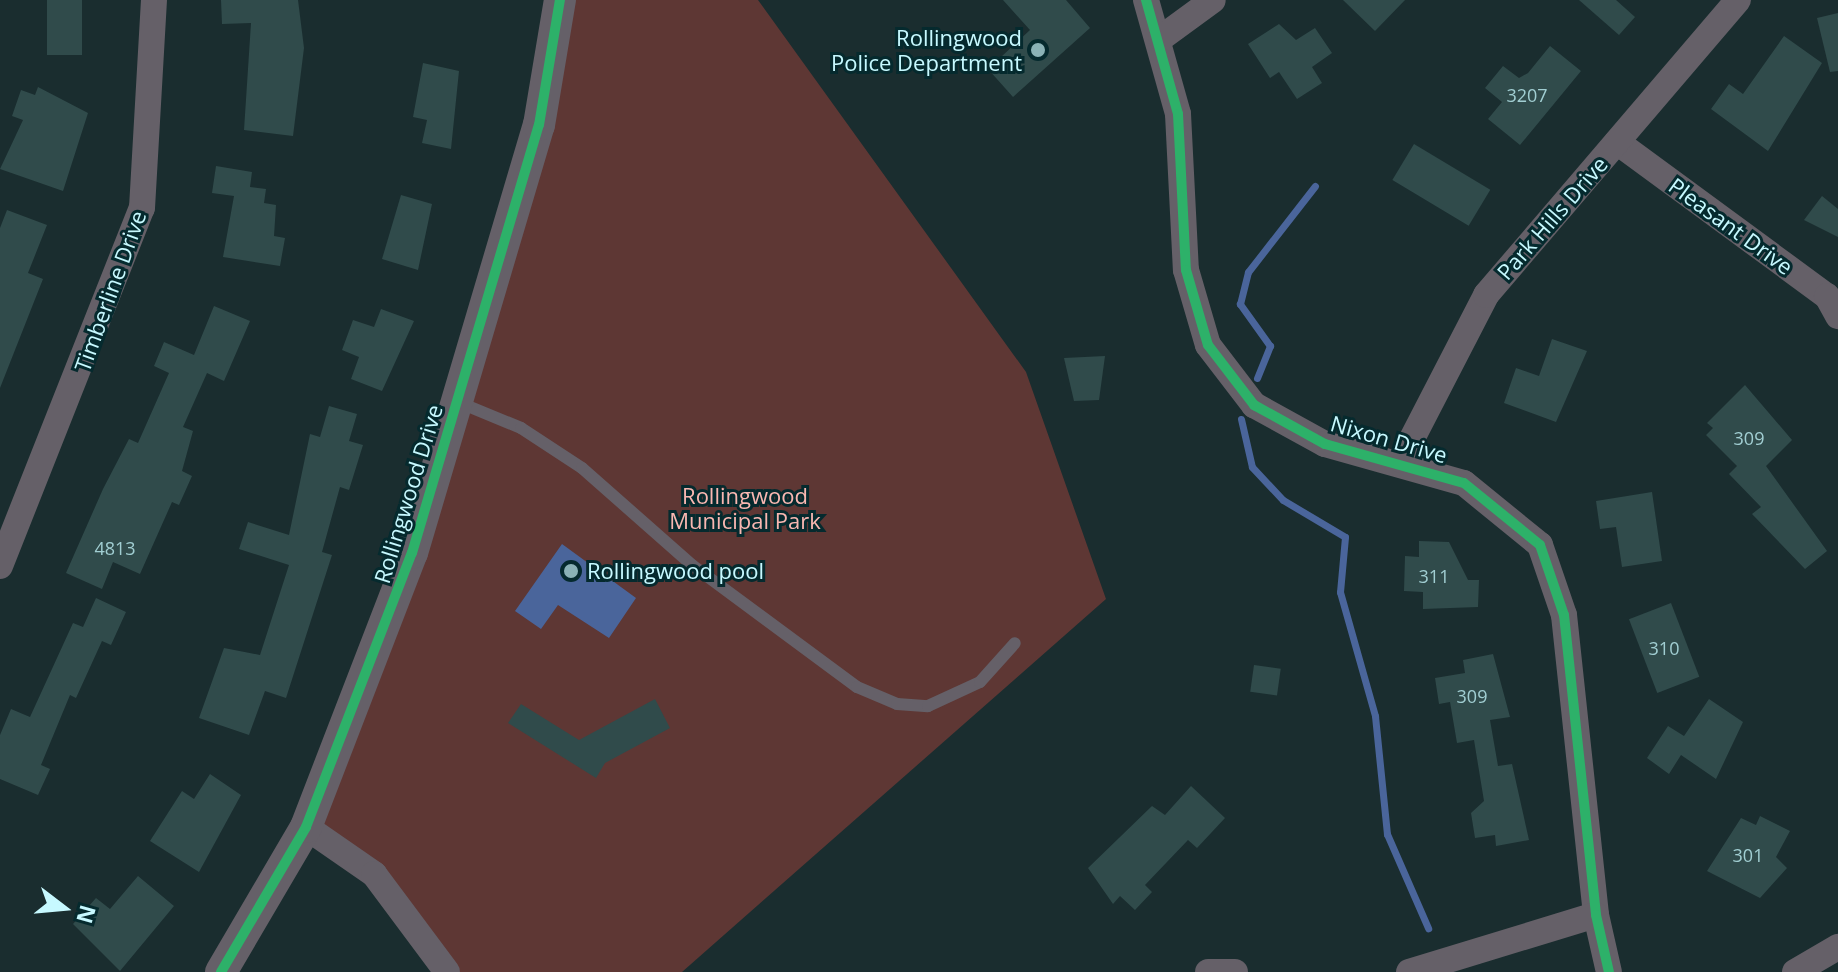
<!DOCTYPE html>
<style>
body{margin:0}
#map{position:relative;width:1838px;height:972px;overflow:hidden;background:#1a2d2f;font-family:"Open Sans",sans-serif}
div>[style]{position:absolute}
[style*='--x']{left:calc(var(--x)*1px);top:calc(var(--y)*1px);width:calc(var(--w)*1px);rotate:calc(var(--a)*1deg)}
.green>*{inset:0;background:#5e3734}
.water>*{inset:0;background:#4a659b}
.stream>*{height:7px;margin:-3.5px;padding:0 3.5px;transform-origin:3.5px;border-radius:3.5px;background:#4a659b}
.building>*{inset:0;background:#304b4b;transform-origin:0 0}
.service>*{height:12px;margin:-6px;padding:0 6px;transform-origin:6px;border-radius:6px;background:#656068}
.minor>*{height:26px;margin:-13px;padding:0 13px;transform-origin:13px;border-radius:13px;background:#656068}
.tertiary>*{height:32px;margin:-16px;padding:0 16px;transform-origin:16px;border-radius:16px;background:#656068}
.cycleway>*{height:10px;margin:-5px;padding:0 5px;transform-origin:5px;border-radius:5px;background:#2db169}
.dots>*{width:22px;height:22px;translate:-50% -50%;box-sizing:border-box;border:4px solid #052a2e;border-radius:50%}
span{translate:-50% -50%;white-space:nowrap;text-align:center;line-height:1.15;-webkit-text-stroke:6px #052a2e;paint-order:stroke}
.number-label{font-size:18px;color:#a1ced2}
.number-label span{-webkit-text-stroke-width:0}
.poi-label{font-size:22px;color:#c7f9ff}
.right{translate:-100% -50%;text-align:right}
.left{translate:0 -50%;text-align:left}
.street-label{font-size:22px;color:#c7f9ff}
.park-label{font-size:22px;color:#f9b7b1}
.north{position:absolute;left:24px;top:868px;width:80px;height:80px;-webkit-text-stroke:6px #052a2e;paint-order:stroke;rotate:106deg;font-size:22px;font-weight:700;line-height:32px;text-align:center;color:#c7f9ff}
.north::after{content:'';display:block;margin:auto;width:28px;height:36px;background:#c7f9ff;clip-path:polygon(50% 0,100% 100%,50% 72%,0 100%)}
</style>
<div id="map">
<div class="green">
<i style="clip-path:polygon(560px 0,758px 0,1026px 372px,1106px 599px,682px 972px,447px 972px,374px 874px,306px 827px,358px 707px)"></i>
</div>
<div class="water">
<i style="clip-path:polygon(562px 544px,636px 598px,609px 638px,558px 605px,541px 629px,515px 611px)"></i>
</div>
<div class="stream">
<i style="--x:1257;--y:378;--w:35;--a:-68"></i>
<i style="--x:1270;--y:346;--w:52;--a:-125.5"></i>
<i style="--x:1240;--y:304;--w:33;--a:-76"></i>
<i style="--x:1248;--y:272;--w:109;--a:-52.1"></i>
<i style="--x:1241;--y:419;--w:49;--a:77.1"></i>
<i style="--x:1252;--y:467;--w:45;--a:46.8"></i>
<i style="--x:1283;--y:500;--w:72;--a:30.8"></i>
<i style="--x:1345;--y:537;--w:55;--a:95.2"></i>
<i style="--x:1340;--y:592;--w:129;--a:74.2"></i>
<i style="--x:1375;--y:716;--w:119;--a:84.2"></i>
<i style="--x:1387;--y:834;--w:103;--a:66.4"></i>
</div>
<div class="building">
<i style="left:47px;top:0;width:35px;height:55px"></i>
<i style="clip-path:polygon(221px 0,298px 0,304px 48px,293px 136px,244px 130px,251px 23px,222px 24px)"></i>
<i style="clip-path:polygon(1003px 0,1066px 0,1090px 28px,1013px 97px,988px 69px,1030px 30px)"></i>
<i style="clip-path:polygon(1343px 0,1405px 0,1375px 31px)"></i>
<i style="clip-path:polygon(1579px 0,1616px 0,1635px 17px,1619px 35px)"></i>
<i style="clip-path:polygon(1838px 13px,1838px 71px,1830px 72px,1817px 18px)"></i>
<i style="clip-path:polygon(1279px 24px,1296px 40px,1315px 28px,1332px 53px,1312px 67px,1322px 83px,1297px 99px,1279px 72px,1270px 78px,1248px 44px)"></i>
<i style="clip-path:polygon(1784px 36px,1822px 63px,1768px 151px,1711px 109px,1729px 84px,1743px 94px)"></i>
<i style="clip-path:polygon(1550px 46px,1581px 71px,1520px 145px,1488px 119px,1502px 102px,1485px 88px,1503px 66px,1519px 78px,1528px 73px)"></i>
<i style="clip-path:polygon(423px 63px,459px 71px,451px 149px,422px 143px,427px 120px,413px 117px)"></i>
<i style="clip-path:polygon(38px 87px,88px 113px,63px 191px,0 169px,23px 120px,12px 116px,21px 90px,35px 95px)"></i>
<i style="left:1414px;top:144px;width:89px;height:42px;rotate:31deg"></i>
<i style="clip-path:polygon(216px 166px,252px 172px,250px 187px,266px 189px,264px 203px,276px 205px,274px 236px,285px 238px,280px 266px,223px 257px,234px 196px,212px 193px)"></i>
<i style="clip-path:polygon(401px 195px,432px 204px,418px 270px,382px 259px)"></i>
<i style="clip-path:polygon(1822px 196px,1838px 209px,1838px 237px,1804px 220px)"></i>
<i style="clip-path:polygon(7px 210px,47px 225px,28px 273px,43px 279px,0 388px,0 228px)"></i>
<i style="clip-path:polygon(214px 306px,250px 321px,224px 381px,207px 373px,183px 427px,193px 431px,182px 471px,192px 476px,179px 505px,172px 502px,140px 574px,113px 562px,102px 589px,66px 573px,103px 489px,129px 439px,138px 443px,169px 373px,154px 366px,164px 342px,194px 355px)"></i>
<i style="clip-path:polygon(381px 309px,414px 321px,382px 391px,351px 379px,359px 357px,342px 350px,353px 320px,374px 327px)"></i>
<i style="clip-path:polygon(1552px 339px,1587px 351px,1556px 422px,1504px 403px,1516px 368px,1539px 376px)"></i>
<i style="clip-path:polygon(1105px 356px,1099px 400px,1074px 401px,1064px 358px)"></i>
<i style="clip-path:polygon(1745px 385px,1792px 440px,1766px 466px,1827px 551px,1805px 569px,1752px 514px,1761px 507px,1729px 474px,1737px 466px,1706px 435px,1713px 428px,1707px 423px)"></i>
<i style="clip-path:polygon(329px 406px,357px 414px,349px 441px,363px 445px,349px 490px,340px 487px,322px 552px,332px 555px,286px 698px,265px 691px,249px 735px,199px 718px,224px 648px,260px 655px,289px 565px,239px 549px,248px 522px,289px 535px,310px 434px,320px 437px)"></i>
<i style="clip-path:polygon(1652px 492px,1662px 561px,1622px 567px,1616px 527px,1600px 529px,1596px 501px)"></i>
<i style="clip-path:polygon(1419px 541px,1449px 542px,1468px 580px,1479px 580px,1478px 607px,1423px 609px,1423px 592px,1404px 591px,1405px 556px,1419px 557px)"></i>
<i style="clip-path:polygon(96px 598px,126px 612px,111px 645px,102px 641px,76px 698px,70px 695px,41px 765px,50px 769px,38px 795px,0 779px,0 735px,11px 709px,30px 717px,73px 623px,83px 627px)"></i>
<i style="left:1671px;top:603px;width:79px;height:45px;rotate:69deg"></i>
<i style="clip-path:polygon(1493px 654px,1510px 717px,1490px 720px,1498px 766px,1512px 764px,1529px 840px,1496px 846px,1495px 835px,1475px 838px,1471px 813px,1484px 801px,1474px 740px,1457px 743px,1450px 702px,1439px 704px,1435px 678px,1465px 673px,1463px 660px)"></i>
<i style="left:1254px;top:665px;width:27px;height:27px;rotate:8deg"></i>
<i style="clip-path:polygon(655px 699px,670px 728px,605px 763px,596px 778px,508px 723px,521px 704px,579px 740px)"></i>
<i style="clip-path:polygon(1709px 699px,1743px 722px,1716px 779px,1681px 755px,1669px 774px,1647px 758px,1668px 726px,1684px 736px)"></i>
<i style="clip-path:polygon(210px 774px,241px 795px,199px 872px,150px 841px,182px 791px,194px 799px)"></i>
<i style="clip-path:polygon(1191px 786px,1225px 818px,1197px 848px,1188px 840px,1145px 885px,1152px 892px,1135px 910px,1120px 896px,1113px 904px,1088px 868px,1152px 806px,1165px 815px)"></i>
<i style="clip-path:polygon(1760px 816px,1790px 831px,1776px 857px,1787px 868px,1760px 898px,1707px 871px,1741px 818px,1756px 825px)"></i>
<i style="clip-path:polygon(138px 876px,174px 906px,120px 971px,73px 924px,96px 898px,110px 909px)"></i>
</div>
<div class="service">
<i style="--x:458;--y:402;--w:68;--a:22.4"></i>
<i style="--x:521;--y:428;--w:73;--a:33.3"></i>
<i style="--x:582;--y:468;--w:147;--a:41.4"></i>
<i style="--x:692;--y:565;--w:205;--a:36.5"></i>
<i style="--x:857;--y:687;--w:43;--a:23"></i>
<i style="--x:897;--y:704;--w:31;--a:4"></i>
<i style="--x:928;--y:706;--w:57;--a:-24.8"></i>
<i style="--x:980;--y:682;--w:52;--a:-48.1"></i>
</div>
<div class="minor">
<i style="--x:1146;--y:0;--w:118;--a:74.3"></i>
<i style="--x:1178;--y:114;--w:156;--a:87.1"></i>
<i style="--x:1186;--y:270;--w:78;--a:73.7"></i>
<i style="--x:1208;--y:345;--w:76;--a:52.5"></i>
<i style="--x:1254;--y:405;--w:81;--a:28.8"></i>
<i style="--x:1325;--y:444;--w:144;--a:15.7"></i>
<i style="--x:1464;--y:483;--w:98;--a:39.2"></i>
<i style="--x:1540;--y:545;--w:74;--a:71.1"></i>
<i style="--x:1564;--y:615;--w:302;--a:83.9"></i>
<i style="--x:1596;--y:915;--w:58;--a:77.2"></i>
<i style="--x:1161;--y:38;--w:64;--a:-36.2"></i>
<i style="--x:1617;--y:142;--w:260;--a:36.3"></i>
<i style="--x:1827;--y:296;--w:23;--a:61"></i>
<i style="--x:1401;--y:460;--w:186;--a:-62.7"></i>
<i style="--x:1486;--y:295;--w:388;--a:-49.5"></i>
<i style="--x:0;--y:566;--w:385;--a:-68.4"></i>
<i style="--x:142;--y:208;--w:208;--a:-86.7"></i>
<i style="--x:306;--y:827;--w:83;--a:34.7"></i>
<i style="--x:374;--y:874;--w:122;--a:53.3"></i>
<i style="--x:1208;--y:972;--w:27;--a:0"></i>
<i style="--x:1409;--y:972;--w:195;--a:-17"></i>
<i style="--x:1795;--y:972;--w:50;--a:-30.2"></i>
</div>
<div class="tertiary">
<i style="--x:221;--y:972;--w:168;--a:-59.6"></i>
<i style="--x:306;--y:827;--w:294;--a:-68.9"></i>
<i style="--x:412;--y:553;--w:446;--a:-73.5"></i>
<i style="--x:539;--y:125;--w:127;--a:-80.5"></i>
</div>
<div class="cycleway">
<i style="--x:1146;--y:0;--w:118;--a:74.3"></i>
<i style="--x:1178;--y:114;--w:156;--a:87.1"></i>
<i style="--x:1186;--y:270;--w:78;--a:73.7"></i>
<i style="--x:1208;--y:345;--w:76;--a:52.5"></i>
<i style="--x:1254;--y:405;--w:81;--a:28.8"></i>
<i style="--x:1325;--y:444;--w:144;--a:15.7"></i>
<i style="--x:1464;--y:483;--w:98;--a:39.2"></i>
<i style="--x:1540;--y:545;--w:74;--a:71.1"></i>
<i style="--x:1564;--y:615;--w:302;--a:83.9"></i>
<i style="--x:1596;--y:915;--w:58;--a:77.2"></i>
<i style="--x:221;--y:972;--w:168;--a:-59.6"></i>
<i style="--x:306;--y:827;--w:294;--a:-68.9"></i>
<i style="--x:412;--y:553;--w:446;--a:-73.5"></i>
<i style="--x:539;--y:125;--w:127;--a:-80.5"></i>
</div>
<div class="dots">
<i style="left:1038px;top:50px;background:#8ab2b6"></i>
<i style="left:571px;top:571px;background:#8ab2b6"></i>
</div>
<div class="number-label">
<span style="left:1527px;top:95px">3207</span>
<span style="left:1749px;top:438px">309</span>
<span style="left:115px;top:548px">4813</span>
<span style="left:1434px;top:576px">311</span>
<span style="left:1664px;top:648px">310</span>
<span style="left:1472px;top:696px">309</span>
<span style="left:1748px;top:855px">301</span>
</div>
<div class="poi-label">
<span class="right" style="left:1022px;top:50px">Rollingwood<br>Police Department</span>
<span class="left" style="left:587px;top:571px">Rollingwood pool</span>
</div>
<div class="street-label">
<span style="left:1552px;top:218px;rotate:-49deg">Park Hills Drive</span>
<span style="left:1731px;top:226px;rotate:36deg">Pleasant Drive</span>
<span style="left:110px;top:291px;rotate:-70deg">Timberline Drive</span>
<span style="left:1389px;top:439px;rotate:16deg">Nixon Drive</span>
<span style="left:408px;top:494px;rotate:-73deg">Rollingwood Drive</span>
</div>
<div class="park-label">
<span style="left:745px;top:508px">Rollingwood<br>Municipal Park</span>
</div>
<div class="north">N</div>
</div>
